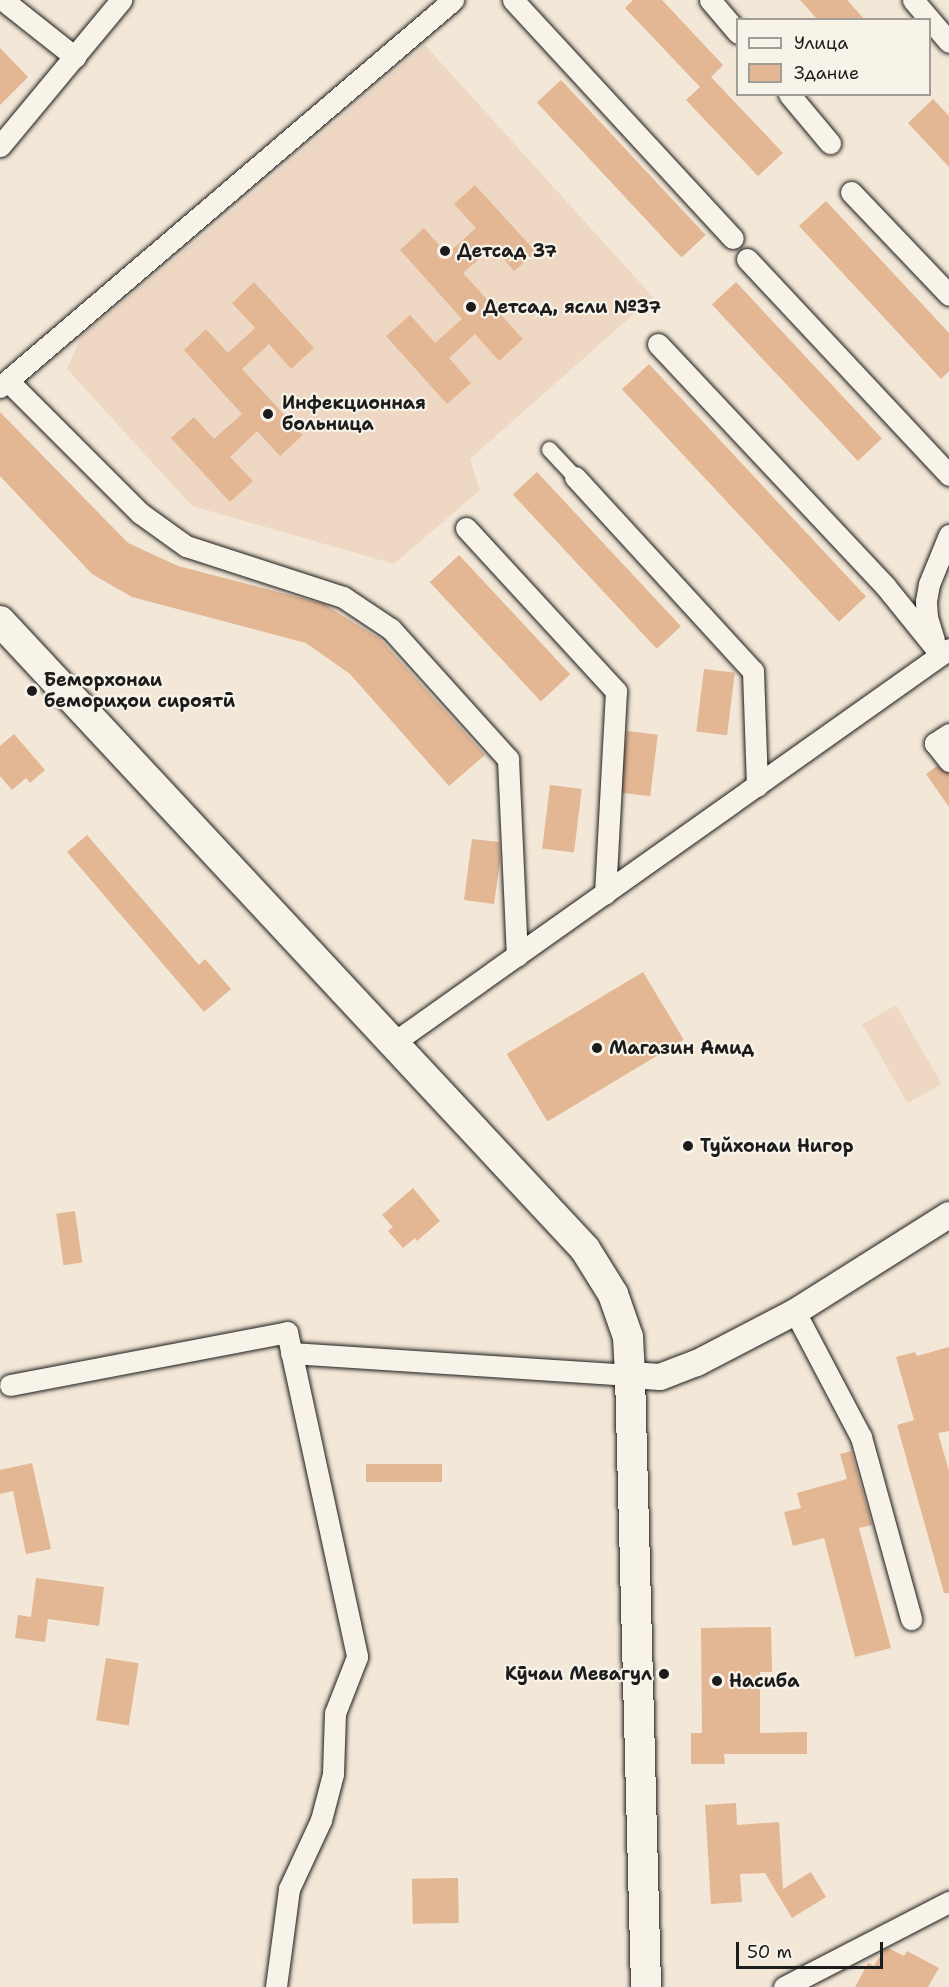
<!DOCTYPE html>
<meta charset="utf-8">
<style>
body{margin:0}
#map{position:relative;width:949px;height:1987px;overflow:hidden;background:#f3e7d7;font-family:"Shantell Sans",sans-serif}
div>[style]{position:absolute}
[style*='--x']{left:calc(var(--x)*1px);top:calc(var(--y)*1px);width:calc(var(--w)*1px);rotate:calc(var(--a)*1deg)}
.built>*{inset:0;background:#eed8c3;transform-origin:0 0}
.building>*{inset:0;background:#e3b694;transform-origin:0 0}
.roads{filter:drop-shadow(0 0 2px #1c1c1c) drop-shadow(0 0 2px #1c1c1c)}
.pedestrian>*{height:15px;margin:-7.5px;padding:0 7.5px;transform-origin:7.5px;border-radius:7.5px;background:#f7f3e8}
.minor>*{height:21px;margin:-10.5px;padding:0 10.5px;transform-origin:10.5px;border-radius:10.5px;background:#f7f3e8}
.tertiary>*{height:26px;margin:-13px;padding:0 13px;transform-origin:13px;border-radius:13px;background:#f7f3e8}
.secondary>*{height:30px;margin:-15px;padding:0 15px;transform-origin:15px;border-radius:15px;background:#f7f3e8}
.dots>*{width:16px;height:16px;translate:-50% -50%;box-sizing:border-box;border:3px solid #f7f3e8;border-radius:50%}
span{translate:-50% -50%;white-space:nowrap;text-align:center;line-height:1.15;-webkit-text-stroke:4.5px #f7f3e8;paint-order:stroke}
.poi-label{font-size:18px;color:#1c1c1c;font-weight:700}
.left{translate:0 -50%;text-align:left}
.right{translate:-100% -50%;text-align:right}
.legend{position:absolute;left:736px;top:18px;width:195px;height:78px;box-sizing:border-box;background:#f7f3e8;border:2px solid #9f9d96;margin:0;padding:8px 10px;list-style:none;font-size:18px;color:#1c1c1c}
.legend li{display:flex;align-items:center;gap:12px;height:30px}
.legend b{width:30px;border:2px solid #9f9d96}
.scale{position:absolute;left:736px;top:1942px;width:147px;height:27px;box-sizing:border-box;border:3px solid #1c1c1c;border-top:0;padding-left:8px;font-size:18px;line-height:21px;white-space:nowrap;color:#1c1c1c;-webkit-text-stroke:4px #f7f3e8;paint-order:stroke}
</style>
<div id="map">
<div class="built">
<i style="clip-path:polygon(425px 45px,653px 297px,470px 459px,480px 490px,394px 564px,192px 506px,67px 369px,80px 338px,226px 216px)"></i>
<i style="left:896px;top:1005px;width:91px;height:39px;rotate:60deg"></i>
</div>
<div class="building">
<i style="clip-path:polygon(633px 0,662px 0,723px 65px,711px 77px,783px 153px,758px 176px,686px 100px,700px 87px,625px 8px)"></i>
<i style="clip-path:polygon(800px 0,847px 0,865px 20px,818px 20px)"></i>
<i style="clip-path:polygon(0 48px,28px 77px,0 105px)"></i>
<i style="left:561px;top:80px;width:212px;height:33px;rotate:47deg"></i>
<i style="clip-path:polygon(933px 99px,949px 116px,949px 167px,908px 123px)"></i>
<i style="clip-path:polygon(475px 185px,536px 252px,514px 271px,493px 247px,463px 273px,523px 339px,499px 361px,475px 334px,449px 358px,471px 383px,447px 404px,386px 336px,410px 315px,435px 343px,462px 319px,400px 250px,424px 228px,447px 254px,476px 228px,454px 204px)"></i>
<i style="clip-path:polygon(826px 201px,949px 333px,949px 371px,941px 379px,799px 226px)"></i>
<i style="clip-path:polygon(254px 282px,314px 348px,291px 369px,269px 344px,242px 369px,303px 435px,280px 456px,257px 431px,230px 457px,253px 481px,230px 502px,171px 438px,194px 417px,214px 439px,242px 414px,184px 350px,206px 329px,228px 353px,255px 328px,232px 303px)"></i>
<i style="left:736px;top:282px;width:214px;height:33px;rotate:47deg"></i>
<i style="left:649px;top:364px;width:318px;height:37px;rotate:47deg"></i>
<i style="clip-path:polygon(0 412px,128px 543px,178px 566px,324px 604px,380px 639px,485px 755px,449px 786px,350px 674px,306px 643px,132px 597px,92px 574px,0 476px)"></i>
<i style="left:537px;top:472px;width:211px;height:33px;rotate:47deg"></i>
<i style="left:459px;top:555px;width:163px;height:40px;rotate:47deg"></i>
<i style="left:704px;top:669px;width:31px;height:63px;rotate:7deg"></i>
<i style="left:627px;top:731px;width:31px;height:62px;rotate:7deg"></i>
<i style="clip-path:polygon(14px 734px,45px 770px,30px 783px,26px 778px,12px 790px,0 776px,0 746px)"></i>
<i style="clip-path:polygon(937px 766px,949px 773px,949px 807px,926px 774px)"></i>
<i style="left:550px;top:785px;width:32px;height:64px;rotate:7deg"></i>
<i style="clip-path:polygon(87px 835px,199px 965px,205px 959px,231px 989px,204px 1012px,67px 852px)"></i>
<i style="clip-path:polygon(472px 839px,499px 842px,500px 862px,494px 904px,464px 900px)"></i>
<i style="left:643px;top:972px;width:79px;height:159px;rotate:59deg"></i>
<i style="clip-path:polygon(413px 1188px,440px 1221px,417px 1241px,415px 1238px,403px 1248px,388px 1231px,393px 1227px,382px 1215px)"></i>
<i style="left:75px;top:1211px;width:52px;height:19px;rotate:82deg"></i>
<i style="clip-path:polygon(949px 1347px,949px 1431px,938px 1433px,949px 1471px,949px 1593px,944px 1593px,897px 1425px,914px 1420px,896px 1357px,915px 1352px,917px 1356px)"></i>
<i style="clip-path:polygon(851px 1451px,872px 1525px,859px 1528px,891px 1648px,855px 1657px,824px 1538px,793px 1546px,784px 1512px,801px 1508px,797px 1493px,847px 1479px,840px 1454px)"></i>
<i style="clip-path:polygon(32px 1463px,51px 1549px,26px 1554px,13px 1491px,0 1494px,0 1470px)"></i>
<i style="left:442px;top:1464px;width:18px;height:76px;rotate:90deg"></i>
<i style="clip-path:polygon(36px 1578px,104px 1587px,99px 1626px,48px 1619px,45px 1642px,15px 1638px,18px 1615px,31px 1617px)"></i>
<i style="clip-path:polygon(771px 1627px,772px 1672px,760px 1672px,760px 1733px,807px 1732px,807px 1754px,724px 1754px,725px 1764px,691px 1764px,691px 1733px,702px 1733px,701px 1628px)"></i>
<i style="left:106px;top:1658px;width:33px;height:63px;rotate:9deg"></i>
<i style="clip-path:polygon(736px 1803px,737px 1825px,779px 1822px,783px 1889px,811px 1872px,826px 1897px,792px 1918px,765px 1873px,740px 1874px,742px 1902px,711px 1904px,705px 1805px)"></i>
<i style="left:458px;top:1878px;width:45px;height:46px;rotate:89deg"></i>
<i style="clip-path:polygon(888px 1948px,904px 1956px,907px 1951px,939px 1968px,928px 1987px,855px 1987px,868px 1963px,874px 1966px,883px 1951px)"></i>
</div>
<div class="roads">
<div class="pedestrian">
<i style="--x:549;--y:449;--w:38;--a:47"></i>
</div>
<div class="minor">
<i style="--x:3;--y:0;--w:92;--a:38.4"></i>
<i style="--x:513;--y:0;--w:324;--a:47.3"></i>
<i style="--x:710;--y:0;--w:43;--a:49.7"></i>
<i style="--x:913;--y:0;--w:55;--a:49.4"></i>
<i style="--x:789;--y:94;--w:64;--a:50.1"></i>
<i style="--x:0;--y:146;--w:190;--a:-50.3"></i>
<i style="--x:851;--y:192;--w:142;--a:46.4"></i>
<i style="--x:747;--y:259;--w:296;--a:46.9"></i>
<i style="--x:658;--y:344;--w:333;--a:46.8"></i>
<i style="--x:886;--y:587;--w:87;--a:51"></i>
<i style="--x:8;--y:381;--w:187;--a:45"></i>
<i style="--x:140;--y:513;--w:57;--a:35.7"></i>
<i style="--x:186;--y:546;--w:165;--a:18"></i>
<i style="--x:343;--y:597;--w:58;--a:33.7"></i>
<i style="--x:391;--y:629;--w:175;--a:48"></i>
<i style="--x:508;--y:759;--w:197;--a:87.4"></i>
<i style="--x:0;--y:387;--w:596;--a:-40.51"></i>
<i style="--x:575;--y:477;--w:263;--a:47.5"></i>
<i style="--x:753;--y:671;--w:115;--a:88"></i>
<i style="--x:466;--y:528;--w:222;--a:47.4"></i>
<i style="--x:616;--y:691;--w:203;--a:93.1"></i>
<i style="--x:934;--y:640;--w:24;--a:-107"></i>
<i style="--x:927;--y:617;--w:16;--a:-94"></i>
<i style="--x:926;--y:601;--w:17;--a:-80"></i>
<i style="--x:929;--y:584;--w:53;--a:-67.8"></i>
<i style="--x:949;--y:734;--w:17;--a:147"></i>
<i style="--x:935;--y:743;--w:23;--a:52"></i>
<i style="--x:393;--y:1043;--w:681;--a:-35.32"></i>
<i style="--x:795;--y:1312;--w:141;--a:62.2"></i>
<i style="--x:861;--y:1437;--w:189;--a:74.6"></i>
<i style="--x:291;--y:1353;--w:340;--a:3.7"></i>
<i style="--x:10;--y:1385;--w:282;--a:-10.8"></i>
<i style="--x:287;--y:1332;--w:332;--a:77.8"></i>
<i style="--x:357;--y:1657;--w:60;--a:111.4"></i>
<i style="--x:335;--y:1713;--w:61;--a:91.9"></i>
<i style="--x:333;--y:1774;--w:48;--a:104.6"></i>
<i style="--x:321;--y:1820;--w:76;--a:114.9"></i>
<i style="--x:289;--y:1889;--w:99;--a:97.6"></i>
<i style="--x:784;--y:1987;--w:186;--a:-27.3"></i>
</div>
<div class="tertiary">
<i style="--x:630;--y:1375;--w:30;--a:4"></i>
<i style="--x:660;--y:1377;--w:40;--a:-21"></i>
<i style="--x:697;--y:1363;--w:110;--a:-27.5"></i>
<i style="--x:795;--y:1312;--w:182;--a:-32.2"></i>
</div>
<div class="secondary">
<i style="--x:0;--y:621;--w:858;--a:47.03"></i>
<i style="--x:585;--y:1249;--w:53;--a:58.1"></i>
<i style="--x:613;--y:1294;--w:46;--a:70.8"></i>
<i style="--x:628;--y:1337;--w:38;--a:87"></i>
<i style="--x:630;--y:1375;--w:612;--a:88.5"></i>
</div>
</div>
<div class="dots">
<i style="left:445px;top:251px;background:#1c1c1c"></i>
<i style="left:471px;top:307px;background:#1c1c1c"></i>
<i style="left:268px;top:414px;background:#1c1c1c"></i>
<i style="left:32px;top:691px;background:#1c1c1c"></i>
<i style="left:597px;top:1048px;background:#1c1c1c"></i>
<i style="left:688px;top:1146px;background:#1c1c1c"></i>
<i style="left:664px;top:1674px;background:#1c1c1c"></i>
<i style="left:717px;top:1681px;background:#1c1c1c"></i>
</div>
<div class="poi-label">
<span class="left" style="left:457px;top:251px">Детсад 37</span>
<span class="left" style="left:483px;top:307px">Детсад, ясли №37</span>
<span class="left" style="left:282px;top:414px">Инфекционная<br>больница</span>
<span class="left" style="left:44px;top:691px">Беморхонаи<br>бемориҳои сироятӣ</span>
<span class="left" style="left:609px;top:1048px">Магазин Амид</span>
<span class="left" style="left:700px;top:1146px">Туйхонаи Нигор</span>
<span class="right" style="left:652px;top:1674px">Кӯчаи Мевагул</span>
<span class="left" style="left:729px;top:1681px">Насиба</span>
</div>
<ul class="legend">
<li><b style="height:8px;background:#f7f3e8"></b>Улица</li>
<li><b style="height:16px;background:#e3b694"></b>Здание</li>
</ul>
<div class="scale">50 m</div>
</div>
